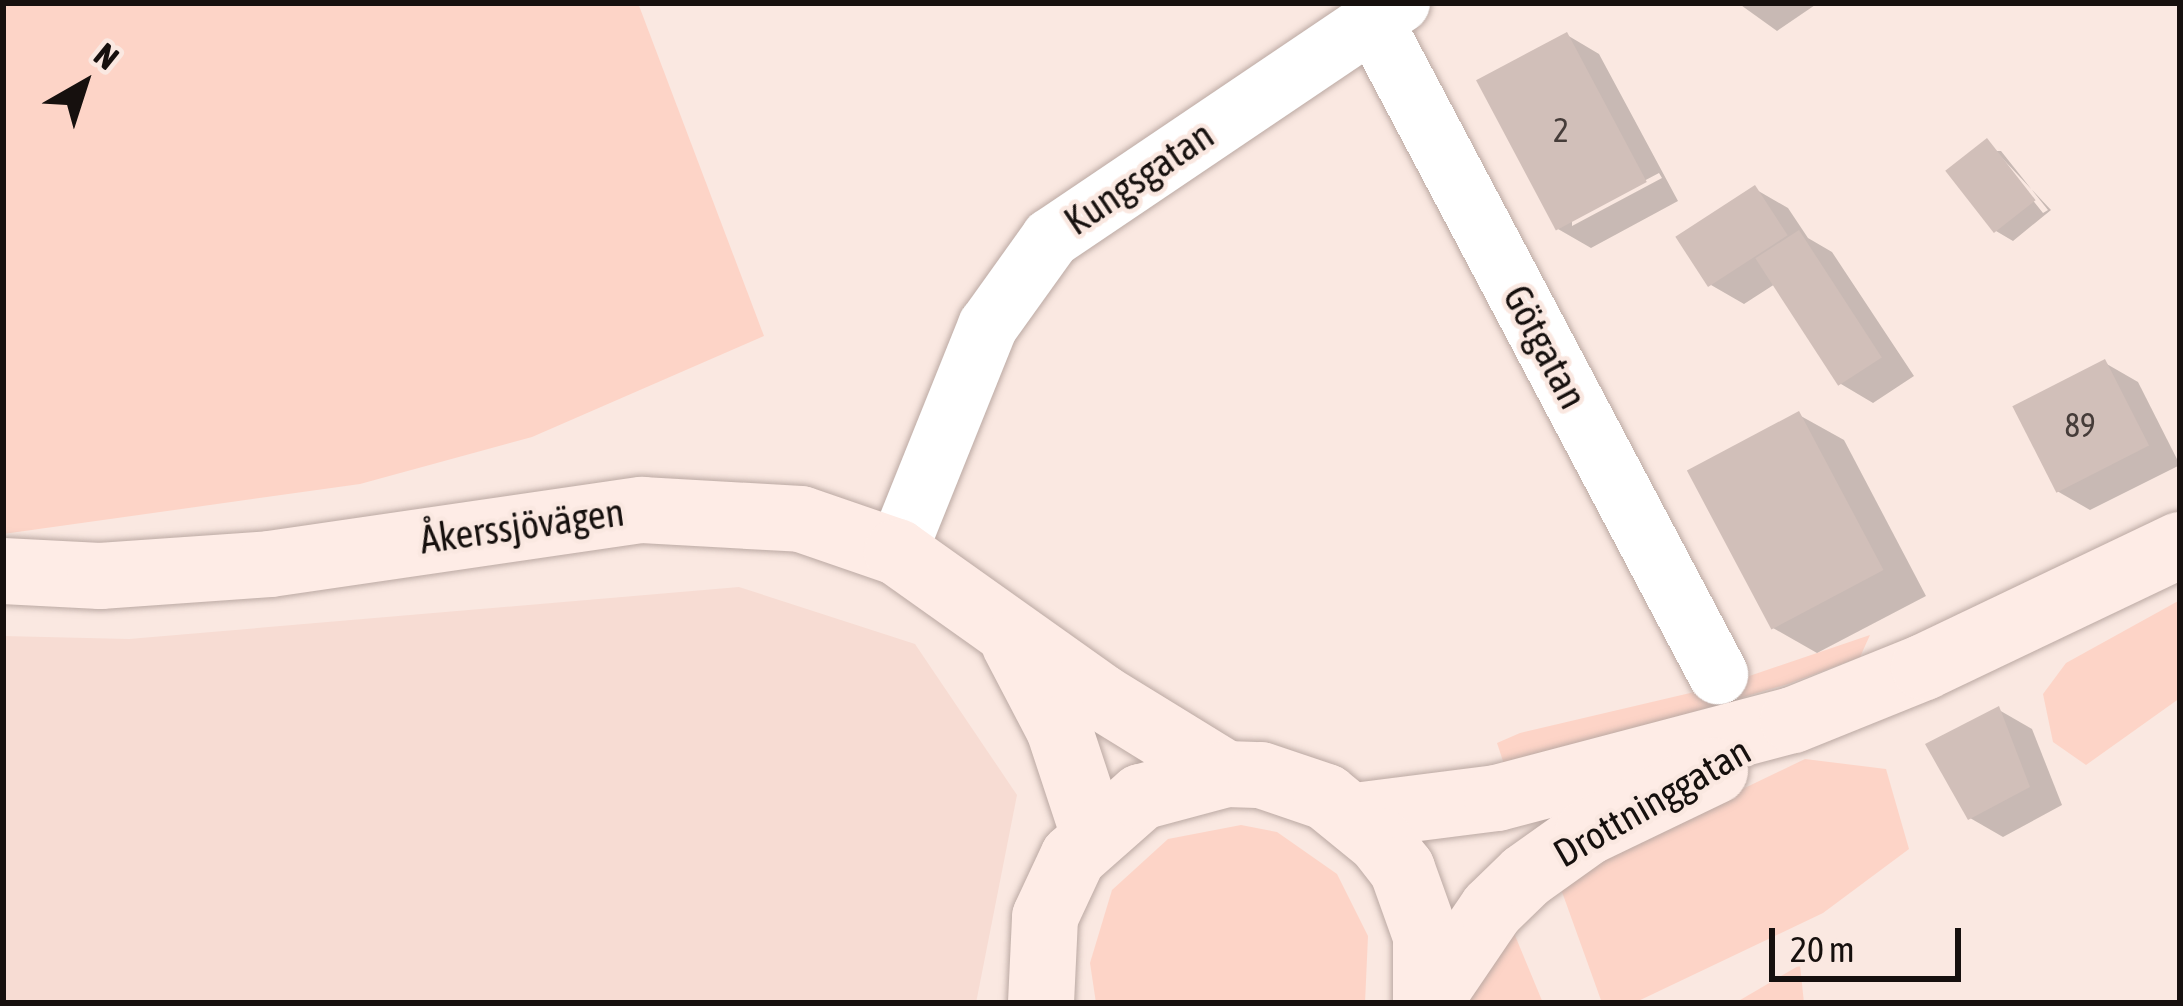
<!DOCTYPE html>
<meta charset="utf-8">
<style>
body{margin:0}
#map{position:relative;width:2183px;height:1006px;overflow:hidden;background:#fae8e1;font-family:"Asap Condensed",sans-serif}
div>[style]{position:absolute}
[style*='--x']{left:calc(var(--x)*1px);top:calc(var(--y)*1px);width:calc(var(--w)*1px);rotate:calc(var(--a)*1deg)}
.built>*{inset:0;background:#f7dcd3}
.green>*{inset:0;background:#fdd4c7}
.shadow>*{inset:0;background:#0003}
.building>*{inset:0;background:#d1bfb9;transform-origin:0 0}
.roads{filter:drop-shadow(0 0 3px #bba9a3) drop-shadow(0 0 3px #bba9a3)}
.street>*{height:60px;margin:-30px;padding:0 30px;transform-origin:30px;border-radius:30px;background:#fff}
.secondary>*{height:66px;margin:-33px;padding:0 33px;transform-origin:33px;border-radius:33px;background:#feece6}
span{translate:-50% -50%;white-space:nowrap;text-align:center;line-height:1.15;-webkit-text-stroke:9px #fae8e1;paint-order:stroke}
.number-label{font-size:33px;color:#453c39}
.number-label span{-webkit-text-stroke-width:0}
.street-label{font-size:39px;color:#16100e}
.frame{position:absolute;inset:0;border:6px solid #16100e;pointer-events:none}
.north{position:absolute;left:24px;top:24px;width:120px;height:120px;-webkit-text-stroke:9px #fae8e1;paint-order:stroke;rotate:39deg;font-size:33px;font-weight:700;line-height:48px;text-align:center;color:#16100e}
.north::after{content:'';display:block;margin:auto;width:42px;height:54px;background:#16100e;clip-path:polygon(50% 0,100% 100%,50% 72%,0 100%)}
.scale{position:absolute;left:1769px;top:928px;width:192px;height:54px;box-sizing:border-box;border:6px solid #16100e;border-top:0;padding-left:15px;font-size:36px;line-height:42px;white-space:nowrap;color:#16100e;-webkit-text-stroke:9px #fae8e1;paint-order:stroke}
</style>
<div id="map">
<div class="built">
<i style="clip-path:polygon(739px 587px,915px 644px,1017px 795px,976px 1003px,3px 1003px,3px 636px,129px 639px)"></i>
</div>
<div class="green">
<i style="clip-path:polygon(3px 3px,638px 3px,764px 336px,532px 437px,360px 484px,3px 534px)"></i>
<i style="clip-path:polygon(2180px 600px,2180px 698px,2086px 765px,2053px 742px,2043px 694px,2066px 663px)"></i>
<i style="clip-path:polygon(1870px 635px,1860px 657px,1788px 684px,1505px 767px,1497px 743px,1520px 733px,1720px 686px)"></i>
<i style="clip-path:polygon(1805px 759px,1886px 769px,1909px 849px,1823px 913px,1634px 1003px,1602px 1003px,1557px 878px)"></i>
<i style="clip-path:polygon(1241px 825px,1277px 832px,1337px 874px,1368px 936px,1365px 1003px,1096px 1003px,1090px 963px,1112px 890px,1168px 839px)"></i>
<i style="clip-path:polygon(1509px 921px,1543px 1003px,1457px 1003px)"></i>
<i style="clip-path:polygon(1800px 965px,1804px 1003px,1735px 1003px)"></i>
</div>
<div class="shadow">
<i style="clip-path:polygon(1738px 3px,1818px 3px,1777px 31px)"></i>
<i style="clip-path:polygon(evenodd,1567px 35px,1599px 54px,1678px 201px,1591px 248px,1558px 229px,1567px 35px,1659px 173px,1662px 178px,1572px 226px,1572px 219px,1659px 173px)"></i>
<i style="clip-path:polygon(evenodd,1987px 142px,2051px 210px,2013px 241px,1996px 231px,1987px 142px,1993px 151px,2001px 151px,2048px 210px,2043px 213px,1993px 151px)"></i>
<i style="clip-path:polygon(1755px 189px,1788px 208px,1808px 238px,1832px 252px,1914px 376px,1873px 403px,1841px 384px,1775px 284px,1744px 304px,1711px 285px)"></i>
<i style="clip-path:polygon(2105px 363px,2138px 382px,2180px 465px,2090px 510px,2057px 491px)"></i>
<i style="clip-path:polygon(1799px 415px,1844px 440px,1926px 596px,1817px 653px,1773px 628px)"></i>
<i style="clip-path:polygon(1999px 710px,2032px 729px,2062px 805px,2003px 837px,1970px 818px)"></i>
</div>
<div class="building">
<i style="left:1567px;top:32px;width:170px;height:103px;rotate:62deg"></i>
<i style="left:1987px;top:138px;width:79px;height:53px;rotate:52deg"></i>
<i style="left:1755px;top:185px;width:60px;height:95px;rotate:57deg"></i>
<i style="left:1799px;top:230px;width:152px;height:52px;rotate:57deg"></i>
<i style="left:2105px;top:359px;width:97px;height:104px;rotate:63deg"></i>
<i style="left:1799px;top:411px;width:180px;height:127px;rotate:62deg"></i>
<i style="clip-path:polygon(1999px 706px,2030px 787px,1968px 820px,1925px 744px)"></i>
</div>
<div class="roads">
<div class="street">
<i style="--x:1373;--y:21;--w:739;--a:62.15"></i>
<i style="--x:897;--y:552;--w:244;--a:-68.1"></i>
<i style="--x:988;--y:326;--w:108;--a:-54.4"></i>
<i style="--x:1051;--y:238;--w:421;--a:-34"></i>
</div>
<div class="secondary">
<i style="--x:3;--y:571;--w:97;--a:3"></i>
<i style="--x:100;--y:576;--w:170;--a:-4"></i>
<i style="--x:270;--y:564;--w:376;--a:-8.3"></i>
<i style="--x:642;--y:510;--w:159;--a:3.2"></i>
<i style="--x:801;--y:519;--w:102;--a:19"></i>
<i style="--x:897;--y:552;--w:250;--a:35.4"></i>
<i style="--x:1101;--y:697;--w:147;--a:31.6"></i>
<i style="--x:1014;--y:643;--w:97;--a:62.4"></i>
<i style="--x:1059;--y:729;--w:108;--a:71.7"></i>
<i style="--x:1355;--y:816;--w:143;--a:-7.2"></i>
<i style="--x:1497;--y:798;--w:306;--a:-14.8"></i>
<i style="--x:1793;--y:720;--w:141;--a:-22"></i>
<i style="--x:1924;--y:667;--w:284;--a:-25.5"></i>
<i style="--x:1041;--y:1003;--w:86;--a:-87.3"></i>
<i style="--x:1045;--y:917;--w:66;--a:-65"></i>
<i style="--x:1073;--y:857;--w:91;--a:-41.4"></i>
<i style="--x:1141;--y:797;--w:88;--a:-15.1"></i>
<i style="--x:1226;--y:774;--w:35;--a:2"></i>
<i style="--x:1261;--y:775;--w:69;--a:18.7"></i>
<i style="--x:1326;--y:797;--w:70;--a:39.2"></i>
<i style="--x:1380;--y:841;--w:36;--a:52"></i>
<i style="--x:1402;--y:869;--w:71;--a:70.3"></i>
<i style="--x:1426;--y:936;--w:67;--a:90"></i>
<i style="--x:1428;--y:1003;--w:114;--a:-55.8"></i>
<i style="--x:1492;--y:909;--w:47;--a:-44.1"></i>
<i style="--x:1526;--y:876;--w:76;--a:-35.4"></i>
<i style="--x:1588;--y:832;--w:141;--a:-25.7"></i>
</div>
</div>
<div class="number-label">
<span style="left:1561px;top:131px">2</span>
<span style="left:2080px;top:426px">89</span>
</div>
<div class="street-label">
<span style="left:1139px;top:178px;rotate:-34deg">Kungsgatan</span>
<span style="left:1545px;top:347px;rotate:62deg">Götgatan</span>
<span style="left:522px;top:526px;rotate:-8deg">Åkerssjövägen</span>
<span style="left:1652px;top:802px;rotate:-30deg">Drottninggatan</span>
</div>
<div class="frame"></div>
<div class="north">N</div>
<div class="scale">20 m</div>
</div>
